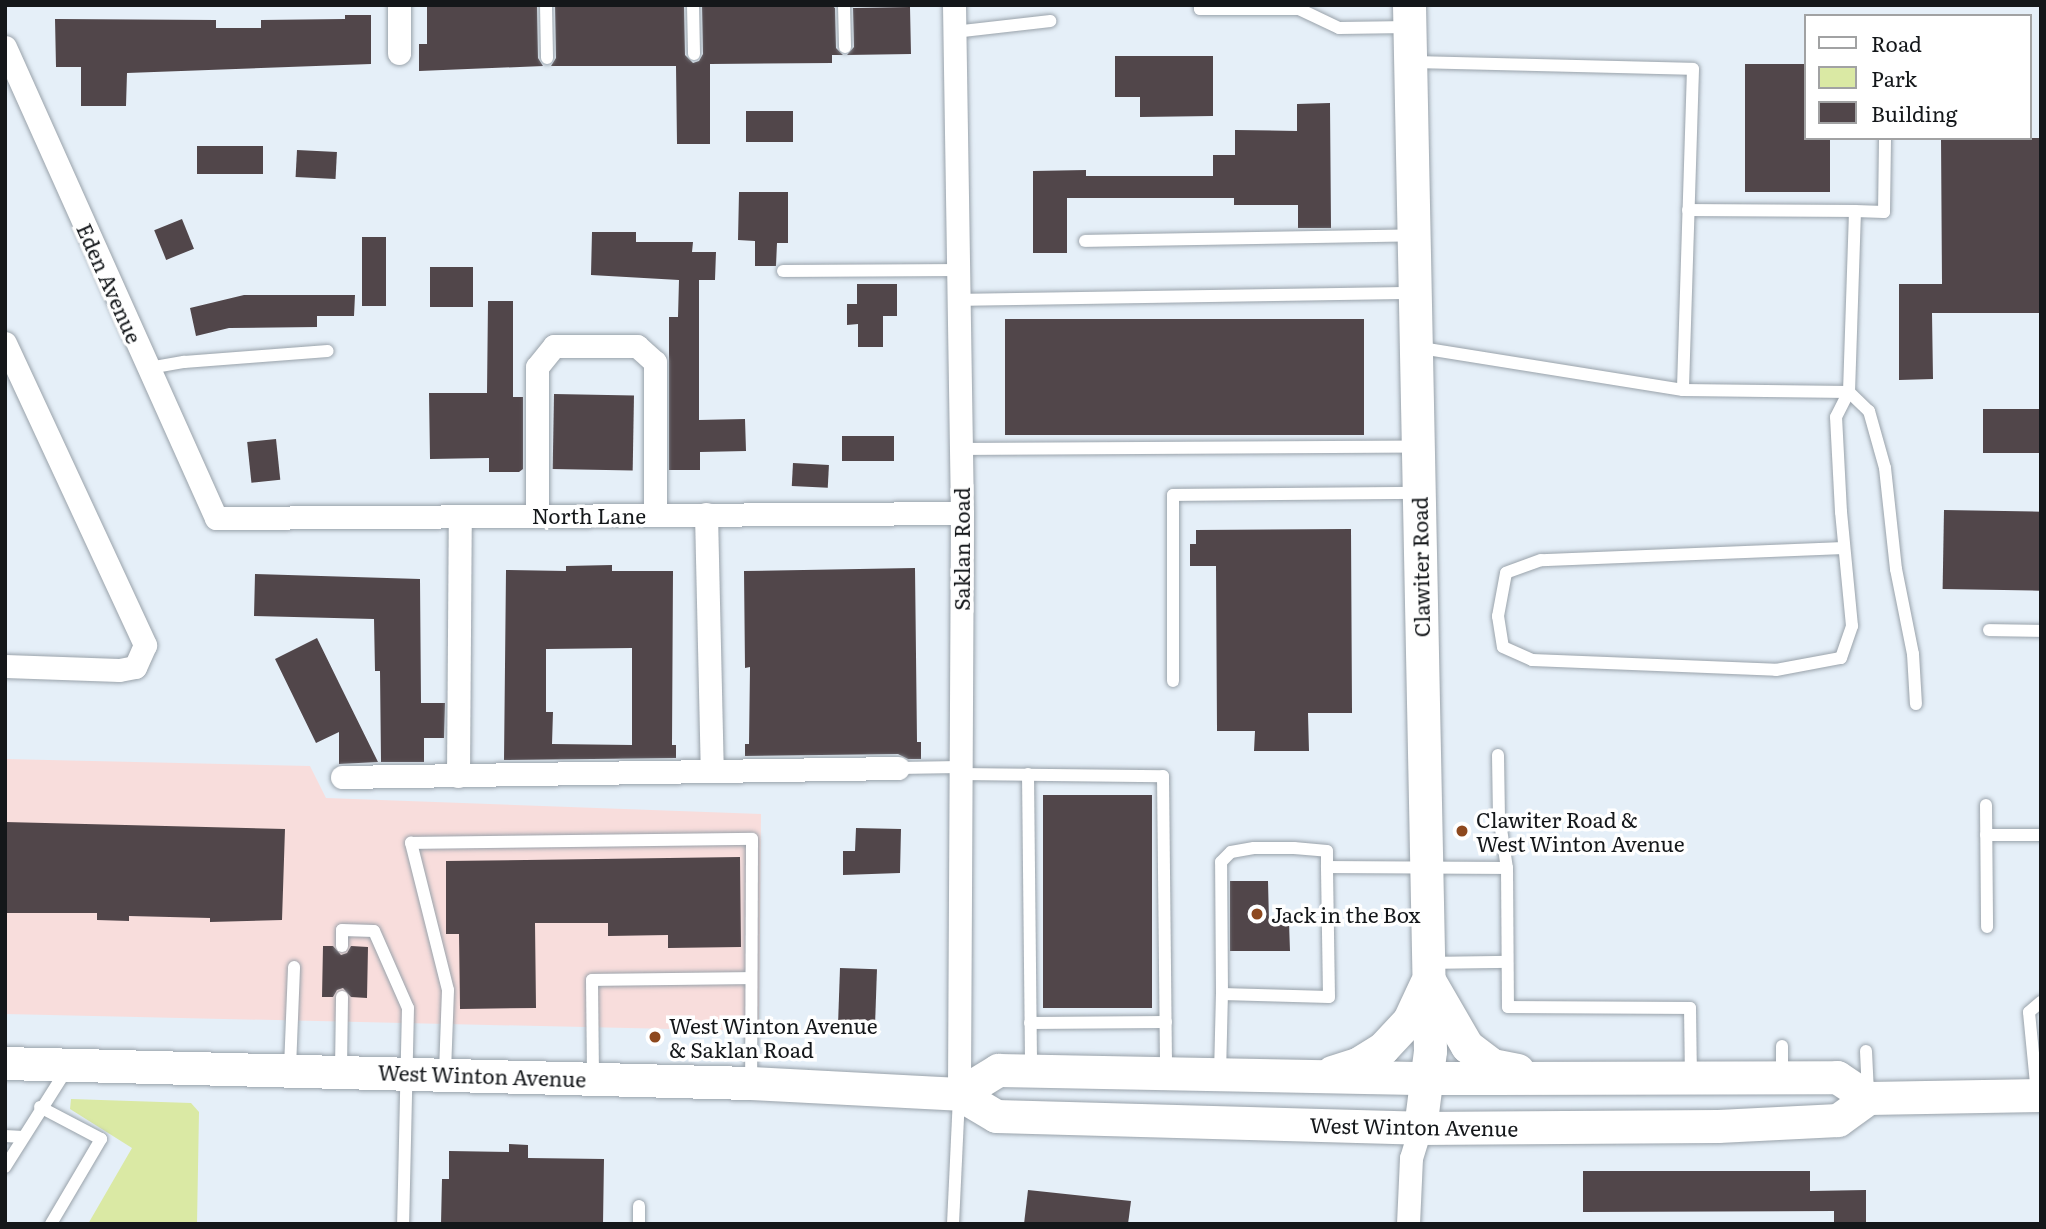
<!DOCTYPE html>
<style>
body{margin:0}
#map{position:relative;width:2046px;height:1229px;overflow:hidden;background:#e5eff8;font-family:Literata,serif}
div>[style]{position:absolute}
[style*='--x']{left:calc(var(--x)*1px);top:calc(var(--y)*1px);width:calc(var(--w)*1px);rotate:calc(var(--a)*1deg)}
.commercial>*{inset:0;background:#f8dddc}
.green>*{inset:0;background:#dae9a4}
.building>*{inset:0;background:#51464a;transform-origin:0 0}
.roads{filter:drop-shadow(0 0 2px #99a2aa) drop-shadow(0 0 2px #99a2aa)}
.lane>*{height:12px;margin:-6px;padding:0 6px;transform-origin:6px;border-radius:6px;background:#fff}
.street>*{height:23px;margin:-11.5px;padding:0 11.5px;transform-origin:11.5px;border-radius:11.5px;background:#fff}
.secondary>*{height:33px;margin:-16.5px;padding:0 16.5px;transform-origin:16.5px;border-radius:16.5px;background:#fff}
.dots>*{width:19px;height:19px;translate:-50% -50%;box-sizing:border-box;border:4px solid #fff;border-radius:50%}
span{translate:-50% -50%;white-space:nowrap;text-align:center;line-height:1.15;-webkit-text-stroke:7px #fff;paint-order:stroke}
.street-label{font-size:21px;color:#14171a}
.poi-label{font-size:21px;color:#14171a}
.left{translate:0 -50%;text-align:left}
.frame{position:absolute;inset:0;border:7px solid #14171a;pointer-events:none}
.legend{position:absolute;left:1804px;top:14px;width:228px;height:126px;box-sizing:border-box;background:#fff;border:2px solid #a1a2a3;margin:0;padding:9px 12px;list-style:none;font-size:21px;color:#14171a}
.legend li{display:flex;align-items:center;gap:14px;height:35px}
.legend b{width:35px;border:2px solid #a1a2a3}
</style>
<div id="map">
<div class="commercial">
<i style="clip-path:polygon(5px 759px,310px 766px,326px 798px,761px 814px,759px 1031px,5px 1014px)"></i>
</div>
<div class="green">
<i style="clip-path:polygon(71px 1099px,191px 1103px,199px 1112px,197px 1224px,88px 1224px,132px 1148px,70px 1109px)"></i>
</div>
<div class="building">
<i style="clip-path:polygon(427px 5px,537px 5px,538px 58px,543px 66px,419px 71px,419px 44px,427px 44px)"></i>
<i style="clip-path:polygon(555px 5px,684px 5px,685px 55px,693px 63px,699px 61px,703px 54px,702px 5px,831px 5px,835px 8px,836px 48px,843px 55px,832px 55px,832px 63px,710px 64px,710px 144px,677px 144px,676px 66px,551px 66px,556px 58px)"></i>
<i style="clip-path:polygon(910px 7px,911px 54px,847px 55px,854px 47px,853px 8px)"></i>
<i style="clip-path:polygon(345px 15px,371px 15px,371px 64px,127px 73px,126px 106px,81px 106px,81px 67px,56px 67px,55px 19px,216px 20px,216px 28px,261px 28px,261px 20px,345px 19px)"></i>
<i style="clip-path:polygon(1115px 56px,1213px 56px,1213px 116px,1140px 117px,1140px 97px,1115px 97px)"></i>
<i style="clip-path:polygon(1745px 64px,1806px 64px,1806px 138px,1830px 138px,1830px 192px,1745px 192px)"></i>
<i style="clip-path:polygon(1330px 103px,1331px 228px,1298px 228px,1298px 205px,1234px 205px,1234px 198px,1067px 198px,1067px 253px,1033px 253px,1033px 171px,1086px 170px,1086px 176px,1213px 176px,1213px 155px,1235px 155px,1235px 130px,1297px 131px,1297px 104px)"></i>
<i style="left:746px;top:111px;width:47px;height:31px"></i>
<i style="clip-path:polygon(1941px 138px,2041px 138px,2041px 313px,1932px 313px,1933px 379px,1899px 380px,1899px 284px,1942px 284px)"></i>
<i style="left:197px;top:146px;width:66px;height:28px"></i>
<i style="left:297px;top:150px;width:40px;height:27px;rotate:3deg"></i>
<i style="clip-path:polygon(739px 192px,788px 192px,788px 243px,777px 243px,776px 266px,755px 266px,755px 241px,738px 240px)"></i>
<i style="left:182px;top:219px;width:32px;height:30px;rotate:68deg"></i>
<i style="clip-path:polygon(592px 232px,636px 232px,636px 242px,693px 242px,692px 252px,716px 252px,715px 280px,699px 280px,699px 420px,745px 419px,746px 451px,700px 452px,700px 470px,669px 470px,669px 317px,678px 317px,679px 280px,591px 275px)"></i>
<i style="left:362px;top:237px;width:24px;height:69px"></i>
<i style="left:430px;top:267px;width:43px;height:40px"></i>
<i style="clip-path:polygon(857px 284px,897px 284px,897px 316px,883px 316px,883px 347px,858px 347px,858px 324px,847px 325px,847px 304px,857px 304px)"></i>
<i style="clip-path:polygon(244px 295px,355px 295px,354px 316px,317px 316px,317px 327px,229px 328px,196px 336px,190px 308px)"></i>
<i style="clip-path:polygon(488px 301px,513px 301px,513px 397px,523px 397px,523px 469px,519px 472px,489px 472px,489px 458px,430px 459px,429px 393px,487px 393px)"></i>
<i style="left:1005px;top:319px;width:359px;height:116px"></i>
<i style="left:554px;top:394px;width:80px;height:75px;rotate:1deg"></i>
<i style="left:1983px;top:409px;width:58px;height:44px"></i>
<i style="left:842px;top:436px;width:52px;height:25px"></i>
<i style="left:276px;top:439px;width:41px;height:29px;rotate:84deg"></i>
<i style="left:793px;top:463px;width:36px;height:23px;rotate:3deg"></i>
<i style="left:1944px;top:510px;width:97px;height:79px;rotate:1deg"></i>
<i style="clip-path:polygon(1351px 529px,1352px 713px,1308px 713px,1309px 751px,1254px 751px,1255px 731px,1217px 731px,1216px 566px,1190px 566px,1190px 544px,1196px 544px,1196px 530px)"></i>
<i style="clip-path:polygon(evenodd,612px 565px,612px 571px,673px 571px,672px 745px,676px 745px,676px 758px,504px 760px,506px 570px,566px 571px,566px 566px,612px 565px,632px 648px,632px 745px,552px 744px,553px 712px,546px 712px,546px 649px,632px 648px)"></i>
<i style="clip-path:polygon(915px 568px,917px 742px,921px 742px,921px 759px,908px 759px,898px 754px,745px 756px,745px 744px,749px 744px,750px 667px,745px 668px,744px 571px)"></i>
<i style="clip-path:polygon(255px 574px,420px 579px,421px 703px,445px 703px,444px 738px,424px 738px,424px 762px,381px 762px,380px 671px,375px 671px,374px 619px,254px 616px)"></i>
<i style="clip-path:polygon(317px 638px,339px 683px,378px 762px,339px 764px,339px 732px,316px 743px,275px 659px)"></i>
<i style="left:1043px;top:795px;width:109px;height:213px"></i>
<i style="clip-path:polygon(5px 822px,285px 829px,282px 920px,210px 922px,210px 918px,129px 916px,129px 921px,97px 920px,97px 913px,5px 913px)"></i>
<i style="clip-path:polygon(856px 828px,901px 829px,900px 873px,843px 875px,843px 851px,855px 851px)"></i>
<i style="clip-path:polygon(740px 857px,741px 947px,668px 948px,668px 935px,608px 936px,608px 923px,535px 923px,536px 1008px,460px 1009px,459px 934px,446px 934px,446px 861px)"></i>
<i style="clip-path:polygon(1230px 881px,1268px 881px,1269px 922px,1289px 922px,1290px 951px,1230px 951px)"></i>
<i style="clip-path:polygon(323px 946px,333px 946px,341px 955px,347px 953px,351px 946px,368px 947px,367px 998px,351px 997px,343px 988px,337px 990px,333px 997px,322px 997px)"></i>
<i style="left:840px;top:968px;width:37px;height:56px;rotate:2deg"></i>
<i style="clip-path:polygon(509px 1144px,528px 1145px,528px 1158px,604px 1159px,603px 1224px,441px 1224px,442px 1179px,449px 1179px,449px 1151px,509px 1152px)"></i>
<i style="clip-path:polygon(1583px 1171px,1810px 1171px,1810px 1191px,1866px 1190px,1866px 1224px,1834px 1224px,1834px 1211px,1583px 1212px)"></i>
<i style="clip-path:polygon(1028px 1190px,1131px 1201px,1128px 1224px,1024px 1224px)"></i>
</div>
<div class="roads">
<div class="lane">
<i style="--x:546;--y:5;--w:53;--a:88.9"></i>
<i style="--x:693;--y:5;--w:49;--a:88.8"></i>
<i style="--x:844;--y:5;--w:42;--a:88.6"></i>
<i style="--x:1200;--y:5;--w:4;--a:90"></i>
<i style="--x:1200;--y:9;--w:99;--a:0"></i>
<i style="--x:1299;--y:9;--w:44;--a:25.4"></i>
<i style="--x:1339;--y:28;--w:70;--a:-0.8"></i>
<i style="--x:954;--y:32;--w:97;--a:-6.5"></i>
<i style="--x:1410;--y:62;--w:283;--a:1.4"></i>
<i style="--x:1693;--y:69;--w:321;--a:91.8"></i>
<i style="--x:1683;--y:390;--w:270;--a:-170.9"></i>
<i style="--x:1855;--y:211;--w:29;--a:2"></i>
<i style="--x:1884;--y:212;--w:74;--a:-89.2"></i>
<i style="--x:1085;--y:241;--w:328;--a:-1"></i>
<i style="--x:783;--y:271;--w:175;--a:-0.3"></i>
<i style="--x:958;--y:300;--w:456;--a:-0.9"></i>
<i style="--x:149;--y:368;--w:36;--a:-10"></i>
<i style="--x:184;--y:362;--w:144;--a:-4.4"></i>
<i style="--x:1683;--y:390;--w:166;--a:0.7"></i>
<i style="--x:1849;--y:392;--w:181;--a:-88.1"></i>
<i style="--x:1855;--y:211;--w:167;--a:-179.7"></i>
<i style="--x:961;--y:449;--w:457;--a:-0.3"></i>
<i style="--x:1844;--y:548;--w:303;--a:177.7"></i>
<i style="--x:1541;--y:560;--w:37;--a:160"></i>
<i style="--x:1506;--y:573;--w:44;--a:100.5"></i>
<i style="--x:1498;--y:616;--w:31;--a:81"></i>
<i style="--x:1503;--y:647;--w:32;--a:24"></i>
<i style="--x:1532;--y:660;--w:244;--a:2.3"></i>
<i style="--x:1776;--y:670;--w:66;--a:-10.5"></i>
<i style="--x:1841;--y:658;--w:34;--a:-71"></i>
<i style="--x:1852;--y:626;--w:115;--a:-95.5"></i>
<i style="--x:1841;--y:512;--w:95;--a:-93"></i>
<i style="--x:1836;--y:417;--w:28;--a:-63"></i>
<i style="--x:1849;--y:392;--w:28;--a:44"></i>
<i style="--x:1869;--y:411;--w:59;--a:74.3"></i>
<i style="--x:1885;--y:468;--w:102;--a:83.8"></i>
<i style="--x:1896;--y:569;--w:87;--a:78.7"></i>
<i style="--x:1913;--y:654;--w:50;--a:86.6"></i>
<i style="--x:1989;--y:630;--w:52;--a:1.1"></i>
<i style="--x:1173;--y:681;--w:186;--a:-90"></i>
<i style="--x:1173;--y:495;--w:245;--a:-0.5"></i>
<i style="--x:1498;--y:755;--w:61;--a:89.1"></i>
<i style="--x:1499;--y:816;--w:53;--a:81.3"></i>
<i style="--x:898;--y:768;--w:62;--a:-0.9"></i>
<i style="--x:960;--y:774;--w:203;--a:0.6"></i>
<i style="--x:1163;--y:776;--w:297;--a:89.4"></i>
<i style="--x:1028;--y:774;--w:297;--a:89.4"></i>
<i style="--x:1986;--y:805;--w:122;--a:89.5"></i>
<i style="--x:1986;--y:835;--w:55;--a:0"></i>
<i style="--x:342;--y:946;--w:16;--a:-90"></i>
<i style="--x:342;--y:930;--w:32;--a:2"></i>
<i style="--x:374;--y:931;--w:84;--a:66.2"></i>
<i style="--x:408;--y:1008;--w:216;--a:91.3"></i>
<i style="--x:1431;--y:963;--w:76;--a:-0.8"></i>
<i style="--x:1222;--y:994;--w:132;--a:-90.4"></i>
<i style="--x:1221;--y:862;--w:14;--a:-45"></i>
<i style="--x:1231;--y:852;--w:23;--a:-10"></i>
<i style="--x:1254;--y:848;--w:40;--a:0"></i>
<i style="--x:1294;--y:848;--w:33;--a:5"></i>
<i style="--x:1327;--y:851;--w:16;--a:90"></i>
<i style="--x:1030;--y:1023;--w:136;--a:-0.4"></i>
<i style="--x:1782;--y:1046;--w:30;--a:90"></i>
<i style="--x:1866;--y:1051;--w:43;--a:87.3"></i>
<i style="--x:290;--y:1068;--w:101;--a:-87.7"></i>
<i style="--x:341;--y:1070;--w:73;--a:-89.2"></i>
<i style="--x:445;--y:1072;--w:82;--a:-87.9"></i>
<i style="--x:448;--y:990;--w:152;--a:-104.1"></i>
<i style="--x:411;--y:843;--w:341;--a:-0.7"></i>
<i style="--x:752;--y:839;--w:244;--a:90.2"></i>
<i style="--x:1220;--y:1074;--w:80;--a:-88.6"></i>
<i style="--x:1222;--y:994;--w:107;--a:1.6"></i>
<i style="--x:1329;--y:997;--w:130;--a:-90.9"></i>
<i style="--x:1327;--y:867;--w:180;--a:0.3"></i>
<i style="--x:1507;--y:868;--w:139;--a:89.6"></i>
<i style="--x:1508;--y:1007;--w:182;--a:0.3"></i>
<i style="--x:1690;--y:1008;--w:69;--a:89.2"></i>
<i style="--x:593;--y:1076;--w:96;--a:-90.6"></i>
<i style="--x:592;--y:980;--w:159;--a:-0.7"></i>
<i style="--x:2037;--y:1094;--w:82;--a:-95.6"></i>
<i style="--x:2029;--y:1012;--w:16;--a:-40"></i>
<i style="--x:40;--y:1107;--w:69;--a:27.7"></i>
<i style="--x:101;--y:1139;--w:99;--a:120.5"></i>
<i style="--x:5;--y:1136;--w:18;--a:3"></i>
<i style="--x:5;--y:1167;--w:116;--a:-57.7"></i>
<i style="--x:639;--y:1224;--w:18;--a:-90"></i>
<i style="--x:953;--y:1224;--w:126;--a:-87.3"></i>
</div>
<div class="street">
<i style="--x:954;--y:5;--w:508;--a:89.1"></i>
<i style="--x:962;--y:513;--w:581;--a:90.3"></i>
<i style="--x:5;--y:47;--w:516;--a:65.87"></i>
<i style="--x:216;--y:518;--w:746;--a:-0.38"></i>
<i style="--x:399;--y:53;--w:48;--a:-90"></i>
<i style="--x:5;--y:343;--w:333;--a:65.1"></i>
<i style="--x:145;--y:645;--w:24;--a:114"></i>
<i style="--x:135;--y:667;--w:16;--a:169"></i>
<i style="--x:119;--y:670;--w:114;--a:-178"></i>
<i style="--x:706;--y:514;--w:256;--a:88.7"></i>
<i style="--x:537;--y:516;--w:149;--a:-90"></i>
<i style="--x:537;--y:367;--w:27;--a:-51"></i>
<i style="--x:554;--y:346;--w:83;--a:0"></i>
<i style="--x:637;--y:346;--w:24;--a:42"></i>
<i style="--x:655;--y:362;--w:153;--a:90"></i>
<i style="--x:458;--y:776;--w:260;--a:-89.6"></i>
<i style="--x:342;--y:777;--w:556;--a:-0.93"></i>
<i style="--x:1408;--y:1224;--w:66;--a:-87.4"></i>
<i style="--x:1411;--y:1158;--w:31;--a:-73"></i>
</div>
<div class="secondary">
<i style="--x:1409;--y:5;--w:1046;--a:88.85"></i>
<i style="--x:1430;--y:1051;--w:78;--a:97.4"></i>
<i style="--x:1430;--y:982;--w:74;--a:60"></i>
<i style="--x:1467;--y:1046;--w:31;--a:37"></i>
<i style="--x:1492;--y:1065;--w:26;--a:11"></i>
<i style="--x:5;--y:1063;--w:746;--a:1.54"></i>
<i style="--x:751;--y:1083;--w:208;--a:3"></i>
<i style="--x:959;--y:1094;--w:43;--a:30.7"></i>
<i style="--x:996;--y:1116;--w:424;--a:1.6"></i>
<i style="--x:1420;--y:1128;--w:298;--a:-0.4"></i>
<i style="--x:1718;--y:1126;--w:120;--a:-2.9"></i>
<i style="--x:1838;--y:1120;--w:37;--a:-36"></i>
<i style="--x:1332;--y:1072;--w:28;--a:-18"></i>
<i style="--x:1359;--y:1063;--w:28;--a:-32"></i>
<i style="--x:1383;--y:1048;--w:38;--a:-47"></i>
<i style="--x:1409;--y:1020;--w:40;--a:-65"></i>
<i style="--x:959;--y:1094;--w:46;--a:-31.6"></i>
<i style="--x:998;--y:1070;--w:431;--a:1.1"></i>
<i style="--x:1429;--y:1078;--w:408;--a:-0.1"></i>
<i style="--x:1837;--y:1077;--w:37;--a:34"></i>
<i style="--x:1868;--y:1098;--w:173;--a:-1"></i>
</div>
</div>
<div class="dots">
<i style="left:1462px;top:831px;background:#8d481e"></i>
<i style="left:1257px;top:914px;background:#8d481e"></i>
<i style="left:655px;top:1037px;background:#8d481e"></i>
</div>
<div class="street-label">
<span style="left:110px;top:283px;rotate:66deg">Eden Avenue</span>
<span style="left:589px;top:515px">North Lane</span>
<span style="left:961px;top:549px;rotate:-90deg">Saklan Road</span>
<span style="left:1420px;top:567px;rotate:-91deg">Clawiter Road</span>
<span style="left:482px;top:1075px;rotate:2deg">West Winton Avenue</span>
<span style="left:1414px;top:1126px;rotate:1deg">West Winton Avenue</span>
</div>
<div class="poi-label">
<span class="left" style="left:1476px;top:831px">Clawiter Road &amp;<br>West Winton Avenue</span>
<span class="left" style="left:1271px;top:914px">Jack in the Box</span>
<span class="left" style="left:669px;top:1037px">West Winton Avenue<br>&amp; Saklan Road</span>
</div>
<div class="frame"></div>
<ul class="legend">
<li><b style="height:9px;background:#fff"></b>Road</li>
<li><b style="height:19px;background:#dae9a4"></b>Park</li>
<li><b style="height:19px;background:#51464a"></b>Building</li>
</ul>
</div>
